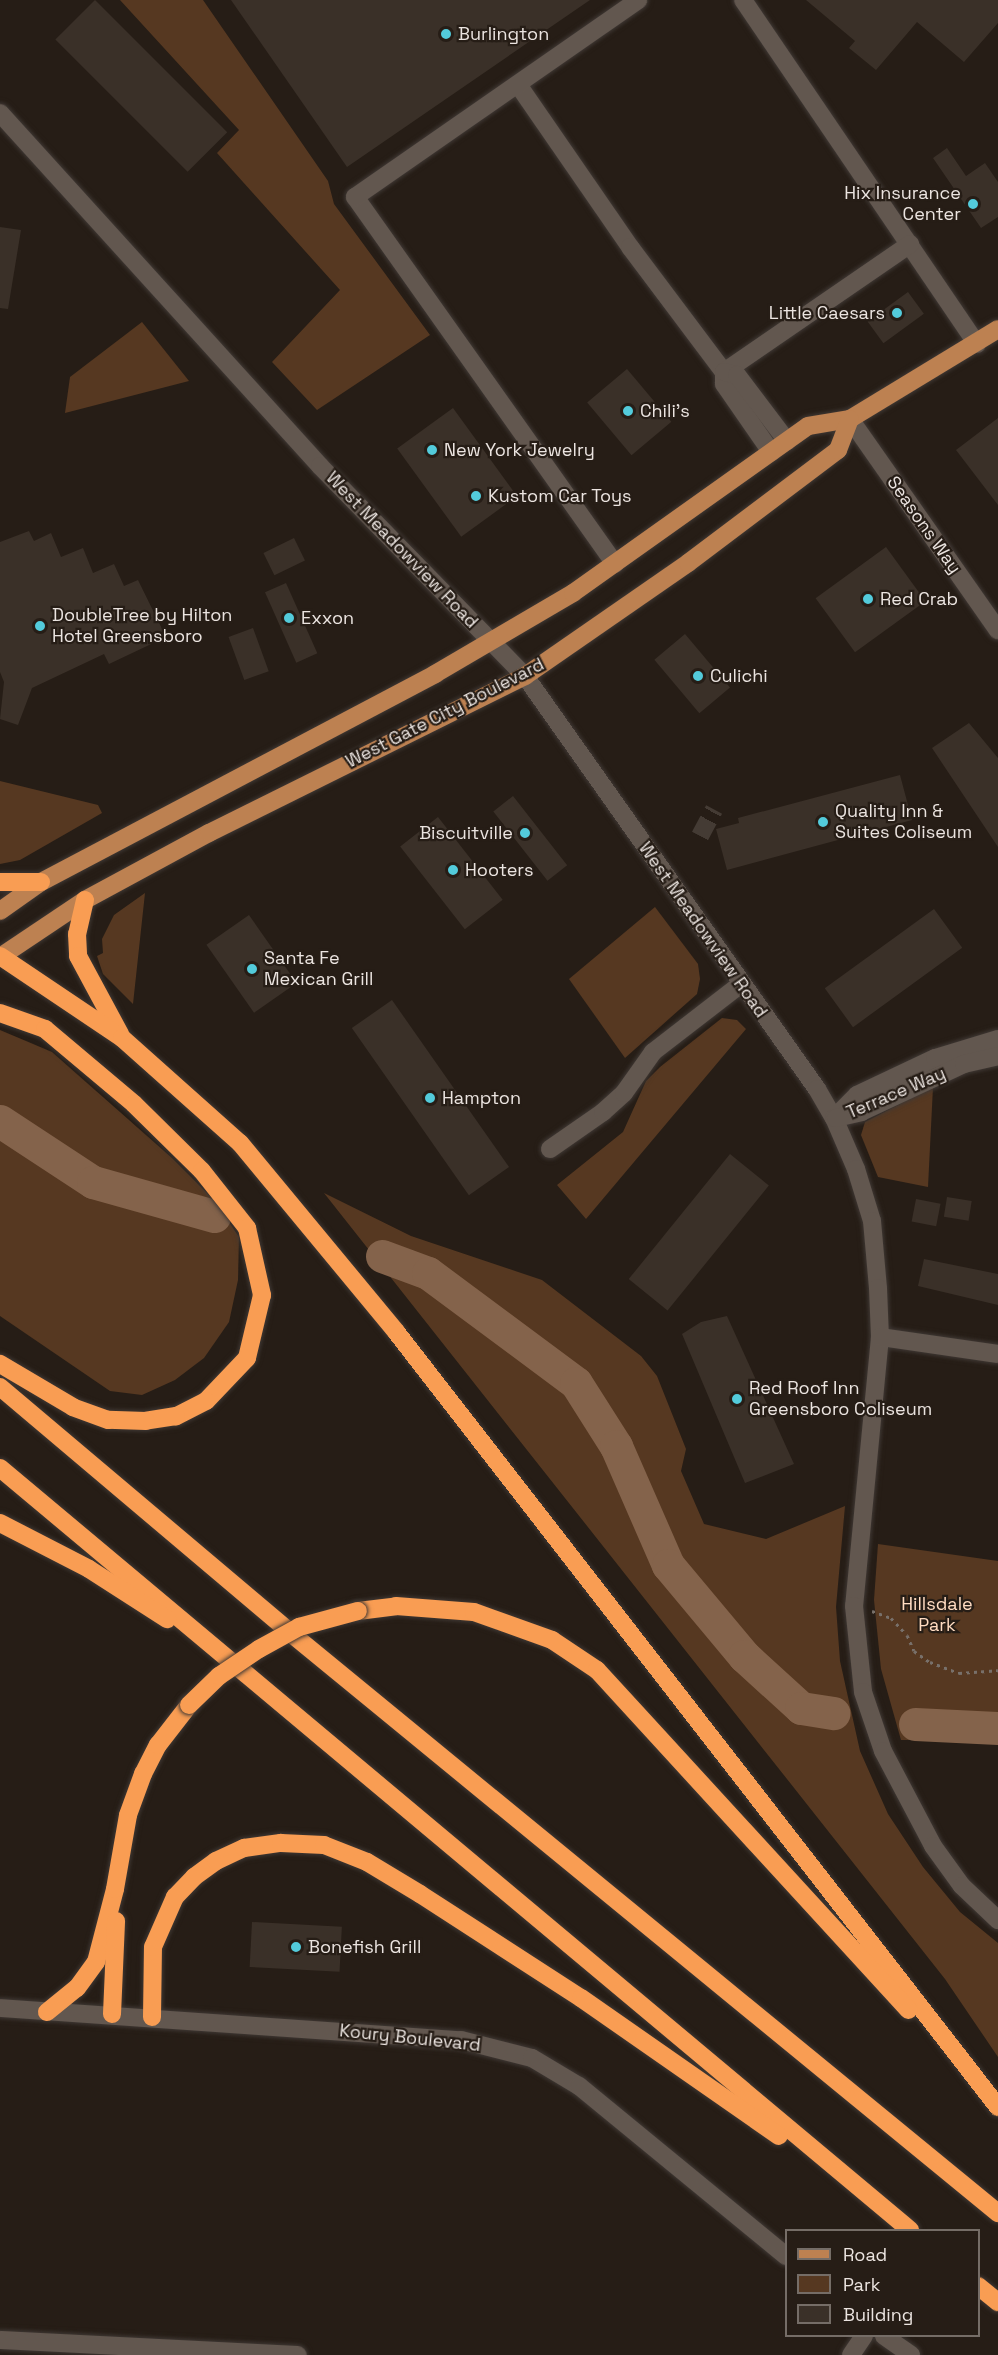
<!DOCTYPE html>
<style>
body{margin:0}
#map{position:relative;width:998px;height:2355px;overflow:hidden;background:#261d16;font-family:"Space Grotesk",sans-serif}
div>[style]{position:absolute}
[style*='--x']{left:calc(var(--x)*1px);top:calc(var(--y)*1px);width:calc(var(--w)*1px);rotate:calc(var(--a)*1deg)}
.green>*{inset:0;background:#563821}
.river>*{height:33px;margin:-16.5px;padding:0 16.5px;transform-origin:16.5px;border-radius:16.5px;background:#84634b}
.building>*{inset:0;background:#3a3028;transform-origin:0 0}
.minor-tunnel>*{height:18px;margin-top:-9px;transform-origin:0;background:repeating-linear-gradient(90deg,#443b34 0 18px,transparent 0 27px)}
.path>*{height:3px;margin-top:-1.5px;transform-origin:0;background:repeating-linear-gradient(90deg,#78706a 0 3px,transparent 0 7.5px)}
.roads{filter:drop-shadow(0 0 2px #3f3834) drop-shadow(0 0 2px #3f3834)}
.minor>*{height:18px;margin:-9px;padding:0 9px;transform-origin:9px;border-radius:9px;background:#62574f}
.major>*{height:18px;margin:-9px;padding:0 9px;transform-origin:9px;border-radius:9px;background:#bd8151}
.highway>*{height:18px;margin:-9px;padding:0 9px;transform-origin:9px;border-radius:9px;background:#f99d53}
.bridges{filter:drop-shadow(0 0 2px #3f3834) drop-shadow(0 0 2px #3f3834)}
.highway-bridge>*{height:18px;margin:-9px;padding:0 9px;transform-origin:9px;border-radius:9px;background:#f99d53}
.dots>*{width:16px;height:16px;translate:-50% -50%;box-sizing:border-box;border:3px solid #261d16;border-radius:50%}
span{translate:-50% -50%;white-space:nowrap;text-align:center;line-height:1.15;-webkit-text-stroke:4.5px #261d16;paint-order:stroke}
.poi-label{font-size:18px;color:#ebe4e0}
.left{translate:0 -50%;text-align:left}
.right{translate:-100% -50%;text-align:right}
.street-label{font-size:18px;color:#ebe4e0}
.park-label{font-size:18px;color:#ffdcc2}
.legend{position:absolute;left:785px;top:2229px;width:195px;height:108px;box-sizing:border-box;background:#261d16;border:2px solid #756d67;margin:0;padding:8px 10px;list-style:none;font-size:18px;color:#ebe4e0}
.legend li{display:flex;align-items:center;gap:12px;height:30px}
.legend b{width:30px;border:2px solid #756d67}
</style>
<div id="map">
<div class="green">
<i style="clip-path:polygon(120px 0,203px 0,328px 181px,334px 204px,430px 335px,317px 410px,272px 362px,340px 290px,217px 153px,239px 130px)"></i>
<i style="clip-path:polygon(142px 322px,189px 381px,65px 413px,70px 377px)"></i>
<i style="clip-path:polygon(0 781px,98px 805px,102px 813px,20px 860px,0 864px)"></i>
<i style="clip-path:polygon(145px 893px,133px 1004px,103px 974px,97px 956px,103px 953px,102px 939px,114px 915px)"></i>
<i style="clip-path:polygon(655px 907px,698px 964px,700px 979px,697px 994px,625px 1058px,569px 979px)"></i>
<i style="clip-path:polygon(722px 1018px,737px 1020px,746px 1029px,586px 1219px,557px 1185px,623px 1132px,646px 1081px,660px 1067px)"></i>
<i style="clip-path:polygon(0 1030px,52px 1052px,172px 1158px,215px 1201px,239px 1237px,238px 1280px,229px 1322px,204px 1358px,175px 1380px,142px 1395px,110px 1391px,0 1316px)"></i>
<i style="clip-path:polygon(933px 1087px,928px 1187px,878px 1177px,861px 1135px,865px 1122px)"></i>
<i style="clip-path:polygon(324px 1193px,411px 1236px,542px 1280px,641px 1356px,657px 1376px,686px 1449px,681px 1471px,704px 1524px,766px 1539px,845px 1506px,836px 1607px,840px 1661px,860px 1751px,888px 1814px,923px 1867px,960px 1912px,998px 1943px,998px 2057px,945px 1979px)"></i>
<i style="clip-path:polygon(878px 1544px,998px 1561px,998px 1740px,901px 1740px,881px 1669px,874px 1600px)"></i>
</div>
<div class="river">
<i style="--x:0;--y:1121;--w:111;--a:33.3"></i>
<i style="--x:93;--y:1182;--w:126;--a:15.7"></i>
<i style="--x:382;--y:1256;--w:49;--a:20.3"></i>
<i style="--x:428;--y:1273;--w:184;--a:36.6"></i>
<i style="--x:576;--y:1383;--w:75;--a:57.6"></i>
<i style="--x:616;--y:1446;--w:130;--a:66.4"></i>
<i style="--x:668;--y:1565;--w:119;--a:50.1"></i>
<i style="--x:744;--y:1656;--w:77;--a:42.4"></i>
<i style="--x:801;--y:1708;--w:33;--a:9"></i>
<i style="--x:915;--y:1724;--w:83;--a:2.8"></i>
</div>
<div class="building">
<i style="left:95px;top:0;width:187px;height:56px;rotate:45deg"></i>
<i style="clip-path:polygon(231px 0,590px 0,347px 167px)"></i>
<i style="clip-path:polygon(806px 0,998px 0,998px 23px,964px 62px,917px 22px,876px 70px,849px 48px,855px 41px)"></i>
<i style="clip-path:polygon(947px 148px,966px 176px,985px 163px,998px 182px,998px 217px,981px 228px,933px 158px)"></i>
<i style="clip-path:polygon(0 227px,21px 230px,8px 309px,0 308px)"></i>
<i style="left:908px;top:292px;width:27px;height:50px;rotate:54deg"></i>
<i style="left:627px;top:369px;width:69px;height:52px;rotate:50deg"></i>
<i style="left:453px;top:408px;width:109px;height:69px;rotate:54deg"></i>
<i style="clip-path:polygon(998px 418px,998px 505px,956px 450px)"></i>
<i style="clip-path:polygon(29px 531px,34px 541px,51px 533px,61px 557px,83px 548px,93px 573px,114px 564px,124px 586px,138px 580px,166px 637px,109px 664px,104px 654px,32px 688px,18px 725px,0 719px,4px 682px,0 672px,0 542px)"></i>
<i style="left:294px;top:538px;width:25px;height:34px;rotate:64deg"></i>
<i style="left:886px;top:547px;width:67px;height:87px;rotate:54deg"></i>
<i style="left:286px;top:583px;width:77px;height:23px;rotate:66deg"></i>
<i style="left:253px;top:628px;width:46px;height:26px;rotate:70deg"></i>
<i style="left:685px;top:634px;width:70px;height:40px;rotate:50deg"></i>
<i style="clip-path:polygon(969px 723px,998px 758px,998px 847px,932px 748px)"></i>
<i style="clip-path:polygon(900px 775px,912px 820px,727px 870px,716px 829px,739px 823px,738px 818px)"></i>
<i style="left:513px;top:796px;width:88px;height:25px;rotate:52deg"></i>
<i style="left:438px;top:817px;width:105px;height:48px;rotate:52deg"></i>
<i style="left:934px;top:909px;width:48px;height:135px;rotate:54deg"></i>
<i style="left:249px;top:915px;width:83px;height:52px;rotate:55deg"></i>
<i style="left:392px;top:1000px;width:204px;height:49px;rotate:55deg"></i>
<i style="left:730px;top:1154px;width:50px;height:161px;rotate:39deg"></i>
<i style="left:947px;top:1197px;width:25px;height:20px;rotate:9deg"></i>
<i style="left:916px;top:1199px;width:25px;height:23px;rotate:11deg"></i>
<i style="clip-path:polygon(924px 1259px,998px 1274px,998px 1305px,918px 1286px)"></i>
<i style="clip-path:polygon(727px 1316px,794px 1464px,745px 1483px,682px 1334px,701px 1322px)"></i>
<i style="left:252px;top:1922px;width:90px;height:45px;rotate:3deg"></i>
</div>
<div class="minor-tunnel">
<i style="--x:700;--y:836;--w:30;--a:-62"></i>
</div>
<div class="path">
<i style="--x:872;--y:1611;--w:20;--a:20"></i>
<i style="--x:891;--y:1618;--w:23;--a:47"></i>
<i style="--x:907;--y:1635;--w:17;--a:66"></i>
<i style="--x:914;--y:1651;--w:19;--a:35"></i>
<i style="--x:930;--y:1662;--w:31;--a:21"></i>
<i style="--x:959;--y:1673;--w:39;--a:-4"></i>
</div>
<div class="roads">
<div class="minor">
<i style="--x:743;--y:0;--w:416;--a:55.8"></i>
<i style="--x:519;--y:86;--w:196;--a:55.4"></i>
<i style="--x:630;--y:247;--w:156;--a:53.1"></i>
<i style="--x:724;--y:372;--w:12;--a:90"></i>
<i style="--x:724;--y:384;--w:83;--a:55.3"></i>
<i style="--x:0;--y:113;--w:476;--a:47.8"></i>
<i style="--x:320;--y:466;--w:293;--a:45.7"></i>
<i style="--x:525;--y:676;--w:506;--a:54.74"></i>
<i style="--x:817;--y:1089;--w:34;--a:60"></i>
<i style="--x:834;--y:1118;--w:56;--a:66.7"></i>
<i style="--x:856;--y:1169;--w:54;--a:72.9"></i>
<i style="--x:872;--y:1221;--w:67;--a:84.9"></i>
<i style="--x:878;--y:1288;--w:49;--a:87.7"></i>
<i style="--x:880;--y:1337;--w:270;--a:95.5"></i>
<i style="--x:854;--y:1606;--w:86;--a:84"></i>
<i style="--x:863;--y:1692;--w:62;--a:71.3"></i>
<i style="--x:883;--y:1751;--w:107;--a:62.2"></i>
<i style="--x:933;--y:1846;--w:49;--a:54.1"></i>
<i style="--x:962;--y:1886;--w:50;--a:43.4"></i>
<i style="--x:724;--y:372;--w:226;--a:-34.5"></i>
<i style="--x:724;--y:372;--w:13;--a:13"></i>
<i style="--x:737;--y:375;--w:83;--a:52.9"></i>
<i style="--x:850;--y:419;--w:258;--a:55"></i>
<i style="--x:615;--y:564;--w:450;--a:-125.3"></i>
<i style="--x:355;--y:197;--w:345;--a:-34.8"></i>
<i style="--x:834;--y:1118;--w:33;--a:-45"></i>
<i style="--x:857;--y:1095;--w:86;--a:-25.4"></i>
<i style="--x:935;--y:1058;--w:66;--a:-16.8"></i>
<i style="--x:836;--y:1118;--w:26;--a:-13"></i>
<i style="--x:861;--y:1112;--w:114;--a:-25"></i>
<i style="--x:964;--y:1064;--w:35;--a:-13"></i>
<i style="--x:550;--y:1149;--w:65;--a:-34.9"></i>
<i style="--x:603;--y:1112;--w:28;--a:-42"></i>
<i style="--x:624;--y:1093;--w:50;--a:-54.7"></i>
<i style="--x:653;--y:1052;--w:111;--a:-37.7"></i>
<i style="--x:880;--y:1337;--w:119;--a:8.2"></i>
<i style="--x:0;--y:2008;--w:462;--a:4"></i>
<i style="--x:461;--y:2040;--w:73;--a:14.2"></i>
<i style="--x:532;--y:2058;--w:55;--a:30.8"></i>
<i style="--x:579;--y:2086;--w:268;--a:39.4"></i>
<i style="--x:884;--y:2336;--w:33;--a:35"></i>
<i style="--x:0;--y:2340;--w:298;--a:2.9"></i>
<i style="--x:851;--y:2355;--w:23;--a:-56"></i>
</div>
<div class="major">
<i style="--x:0;--y:911;--w:50;--a:-35.3"></i>
<i style="--x:41;--y:882;--w:446;--a:-27.8"></i>
<i style="--x:435;--y:674;--w:160;--a:-30.4"></i>
<i style="--x:573;--y:593;--w:288;--a:-35.4"></i>
<i style="--x:808;--y:426;--w:43;--a:-9.5"></i>
<i style="--x:850;--y:419;--w:173;--a:-31.3"></i>
<i style="--x:0;--y:957;--w:102;--a:-33.8"></i>
<i style="--x:85;--y:900;--w:141;--a:-28.4"></i>
<i style="--x:209;--y:833;--w:353;--a:-26.4"></i>
<i style="--x:525;--y:676;--w:198;--a:-34.7"></i>
<i style="--x:688;--y:563;--w:188;--a:-37"></i>
<i style="--x:838;--y:450;--w:33;--a:-69"></i>
</div>
<div class="highway">
<i style="--x:0;--y:882;--w:41;--a:0"></i>
<i style="--x:85;--y:900;--w:35;--a:103"></i>
<i style="--x:77;--y:934;--w:22;--a:87"></i>
<i style="--x:78;--y:956;--w:89;--a:61.7"></i>
<i style="--x:0;--y:956;--w:147;--a:33.9"></i>
<i style="--x:122;--y:1038;--w:158;--a:41.7"></i>
<i style="--x:240;--y:1143;--w:246;--a:50.4"></i>
<i style="--x:397;--y:1333;--w:980;--a:52.17"></i>
<i style="--x:0;--y:1013;--w:48;--a:19.6"></i>
<i style="--x:45;--y:1029;--w:116;--a:40.1"></i>
<i style="--x:134;--y:1104;--w:95;--a:44.6"></i>
<i style="--x:202;--y:1171;--w:73;--a:51.7"></i>
<i style="--x:247;--y:1228;--w:69;--a:77.4"></i>
<i style="--x:262;--y:1295;--w:65;--a:103.4"></i>
<i style="--x:247;--y:1358;--w:59;--a:133.6"></i>
<i style="--x:206;--y:1401;--w:34;--a:153"></i>
<i style="--x:176;--y:1416;--w:30;--a:171"></i>
<i style="--x:146;--y:1421;--w:38;--a:-178"></i>
<i style="--x:108;--y:1420;--w:37;--a:-160"></i>
<i style="--x:73;--y:1407;--w:85;--a:-149.5"></i>
<i style="--x:0;--y:1387;--w:384;--a:40.2"></i>
<i style="--x:293;--y:1635;--w:912;--a:39.35"></i>
<i style="--x:0;--y:1468;--w:1187;--a:39.94"></i>
<i style="--x:0;--y:1523;--w:100;--a:27.3"></i>
<i style="--x:89;--y:1569;--w:93;--a:32.7"></i>
<i style="--x:358;--y:1611;--w:38;--a:-7"></i>
<i style="--x:396;--y:1606;--w:78;--a:4.4"></i>
<i style="--x:474;--y:1612;--w:83;--a:19.7"></i>
<i style="--x:552;--y:1640;--w:54;--a:33.7"></i>
<i style="--x:597;--y:1670;--w:461;--a:47.5"></i>
<i style="--x:47;--y:2012;--w:38;--a:-39"></i>
<i style="--x:77;--y:1988;--w:32;--a:-54"></i>
<i style="--x:96;--y:1962;--w:75;--a:-75.4"></i>
<i style="--x:115;--y:1889;--w:75;--a:-80"></i>
<i style="--x:128;--y:1815;--w:44;--a:-69.9"></i>
<i style="--x:143;--y:1774;--w:33;--a:-63"></i>
<i style="--x:158;--y:1745;--w:51;--a:-52.2"></i>
<i style="--x:112;--y:2014;--w:93;--a:-87.5"></i>
<i style="--x:152;--y:2017;--w:70;--a:-89.2"></i>
<i style="--x:153;--y:1947;--w:55;--a:-66.3"></i>
<i style="--x:175;--y:1897;--w:28;--a:-46"></i>
<i style="--x:194;--y:1877;--w:27;--a:-36"></i>
<i style="--x:216;--y:1861;--w:31;--a:-25"></i>
<i style="--x:244;--y:1848;--w:37;--a:-8"></i>
<i style="--x:281;--y:1843;--w:43;--a:2.7"></i>
<i style="--x:324;--y:1845;--w:46;--a:21.6"></i>
<i style="--x:367;--y:1862;--w:62;--a:31.1"></i>
<i style="--x:420;--y:1894;--w:192;--a:32.9"></i>
<i style="--x:581;--y:1998;--w:241;--a:34.9"></i>
<i style="--x:978;--y:2286;--w:26;--a:39"></i>
</div>
</div>
<div class="bridges">
<div class="highway-bridge">
<i style="--x:189;--y:1705;--w:42;--a:-44"></i>
<i style="--x:219;--y:1676;--w:48;--a:-34"></i>
<i style="--x:259;--y:1649;--w:46;--a:-28.8"></i>
<i style="--x:299;--y:1627;--w:61;--a:-15.2"></i>
</div>
</div>
<div class="dots">
<i style="left:446px;top:34px;background:#53cbdb"></i>
<i style="left:973px;top:204px;background:#53cbdb"></i>
<i style="left:897px;top:313px;background:#53cbdb"></i>
<i style="left:628px;top:411px;background:#53cbdb"></i>
<i style="left:432px;top:450px;background:#53cbdb"></i>
<i style="left:476px;top:496px;background:#53cbdb"></i>
<i style="left:868px;top:599px;background:#53cbdb"></i>
<i style="left:289px;top:618px;background:#53cbdb"></i>
<i style="left:40px;top:626px;background:#53cbdb"></i>
<i style="left:698px;top:676px;background:#53cbdb"></i>
<i style="left:823px;top:822px;background:#53cbdb"></i>
<i style="left:525px;top:833px;background:#53cbdb"></i>
<i style="left:453px;top:870px;background:#53cbdb"></i>
<i style="left:252px;top:969px;background:#53cbdb"></i>
<i style="left:430px;top:1098px;background:#53cbdb"></i>
<i style="left:737px;top:1399px;background:#53cbdb"></i>
<i style="left:296px;top:1947px;background:#53cbdb"></i>
</div>
<div class="poi-label">
<span class="left" style="left:458px;top:34px">Burlington</span>
<span class="right" style="left:961px;top:204px">Hix Insurance<br>Center</span>
<span class="right" style="left:885px;top:313px">Little Caesars</span>
<span class="left" style="left:640px;top:411px">Chili's</span>
<span class="left" style="left:444px;top:450px">New York Jewelry</span>
<span class="left" style="left:488px;top:496px">Kustom Car Toys</span>
<span class="left" style="left:880px;top:599px">Red Crab</span>
<span class="left" style="left:52px;top:626px">DoubleTree by Hilton<br>Hotel Greensboro</span>
<span class="left" style="left:301px;top:618px">Exxon</span>
<span class="left" style="left:710px;top:676px">Culichi</span>
<span class="left" style="left:835px;top:822px">Quality Inn &amp;<br>Suites Coliseum</span>
<span class="right" style="left:513px;top:833px">Biscuitville</span>
<span class="left" style="left:465px;top:870px">Hooters</span>
<span class="left" style="left:264px;top:969px">Santa Fe<br>Mexican Grill</span>
<span class="left" style="left:442px;top:1098px">Hampton</span>
<span class="left" style="left:749px;top:1399px">Red Roof Inn<br>Greensboro Coliseum</span>
<span class="left" style="left:308px;top:1947px">Bonefish Grill</span>
</div>
<div class="street-label">
<span style="left:924px;top:525px;rotate:55deg">Seasons Way</span>
<span style="left:402px;top:550px;rotate:46deg">West Meadowview Road</span>
<span style="left:445px;top:713px;rotate:-27deg">West Gate City Boulevard</span>
<span style="left:703px;top:930px;rotate:55deg">West Meadowview Road</span>
<span style="left:896px;top:1093px;rotate:-23deg">Terrace Way</span>
<span style="left:410px;top:2038px;rotate:6deg">Koury Boulevard</span>
</div>
<div class="park-label">
<span style="left:937px;top:1615px">Hillsdale<br>Park</span>
</div>
<ul class="legend">
<li><b style="height:8px;background:#bd8151"></b>Road</li>
<li><b style="height:16px;background:#563821"></b>Park</li>
<li><b style="height:16px;background:#3a3028"></b>Building</li>
</ul>
</div>
